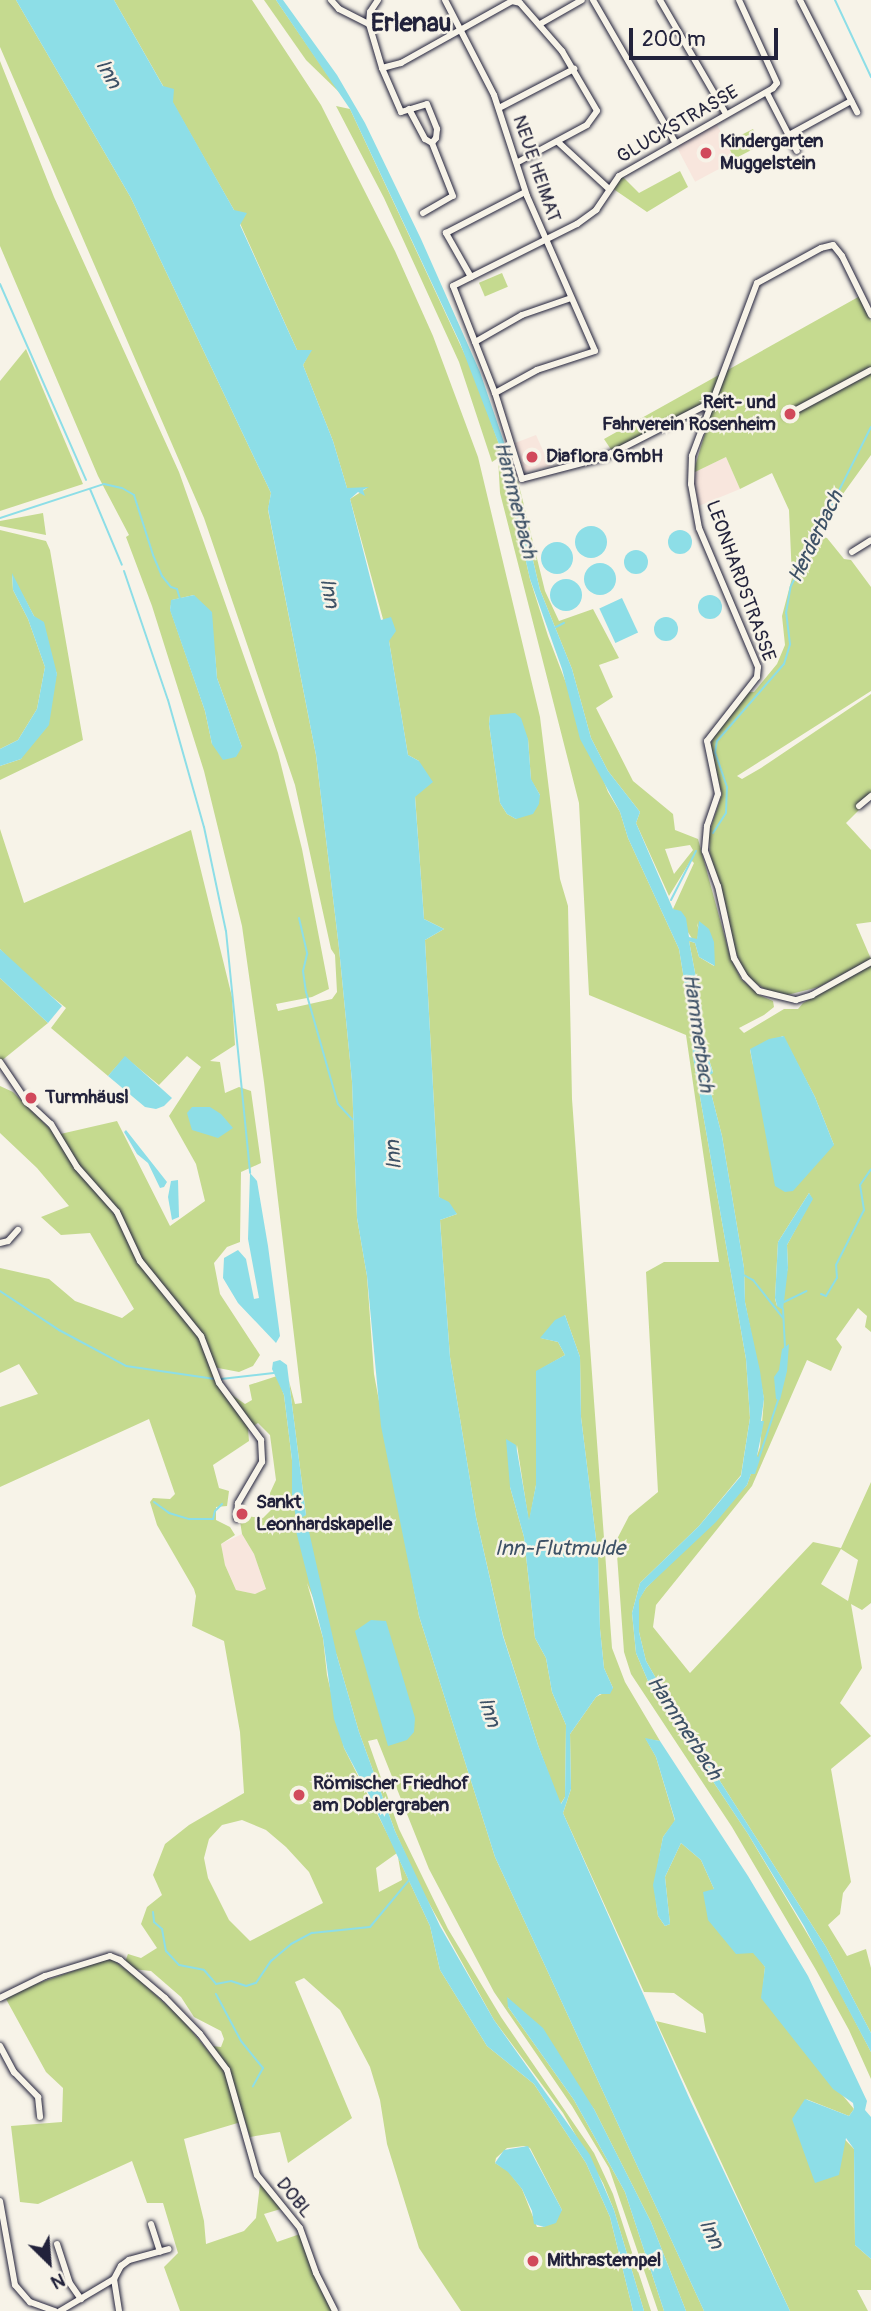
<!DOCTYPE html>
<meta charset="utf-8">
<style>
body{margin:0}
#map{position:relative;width:871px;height:2311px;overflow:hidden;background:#f7f3e8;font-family:Pangolin,sans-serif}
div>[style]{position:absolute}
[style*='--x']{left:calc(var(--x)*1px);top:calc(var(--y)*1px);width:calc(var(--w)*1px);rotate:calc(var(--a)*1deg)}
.built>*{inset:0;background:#f8e6dd;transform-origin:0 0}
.green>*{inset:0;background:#c5da8f;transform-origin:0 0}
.water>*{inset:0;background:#8ddee7;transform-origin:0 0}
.round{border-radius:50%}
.stream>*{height:2px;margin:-1px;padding:0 1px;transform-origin:1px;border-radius:1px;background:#8ddee7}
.roads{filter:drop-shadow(0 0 2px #22223b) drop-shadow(0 0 2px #22223b)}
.street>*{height:6px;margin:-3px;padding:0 3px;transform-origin:3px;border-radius:3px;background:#f7f3e8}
.dots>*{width:19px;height:19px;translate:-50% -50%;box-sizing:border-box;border:4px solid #f7f3e8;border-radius:50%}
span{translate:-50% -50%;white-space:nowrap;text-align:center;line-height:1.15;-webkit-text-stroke:5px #f7f3e8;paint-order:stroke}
.street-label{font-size:19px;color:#22223b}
.poi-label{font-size:19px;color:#22223b;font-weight:700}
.left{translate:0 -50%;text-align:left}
.right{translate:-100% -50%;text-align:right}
.water-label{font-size:21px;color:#3d5166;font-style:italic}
.district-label{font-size:26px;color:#22223b;font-weight:700}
.north{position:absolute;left:14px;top:2227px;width:70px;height:70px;-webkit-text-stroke:5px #f7f3e8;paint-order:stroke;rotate:155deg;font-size:19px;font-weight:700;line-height:28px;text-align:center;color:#22223b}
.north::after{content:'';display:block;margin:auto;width:24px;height:32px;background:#22223b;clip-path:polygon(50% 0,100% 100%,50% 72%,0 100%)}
.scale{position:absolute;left:629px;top:28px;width:149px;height:32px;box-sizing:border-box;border:4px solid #22223b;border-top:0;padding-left:9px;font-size:21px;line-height:24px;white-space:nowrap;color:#22223b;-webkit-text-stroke:5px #f7f3e8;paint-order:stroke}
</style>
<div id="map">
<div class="built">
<i style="left:716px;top:123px;width:42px;height:46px;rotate:62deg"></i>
<i style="clip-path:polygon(536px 435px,550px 466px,525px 472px,515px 443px)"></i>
<i style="clip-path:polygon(726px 457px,740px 489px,694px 508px,693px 473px)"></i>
<i style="clip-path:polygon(242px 1534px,254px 1554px,266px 1590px,255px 1594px,236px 1590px,225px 1565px,221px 1544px)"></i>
</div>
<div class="green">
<i style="clip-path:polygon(evenodd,0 0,16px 0,131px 198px,271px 493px,268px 510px,316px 755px,339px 948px,352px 1081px,357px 1218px,367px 1276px,374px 1374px,419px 1616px,495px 1857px,704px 2311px,686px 2311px,651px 2222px,594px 2109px,508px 1998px,508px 2007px,574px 2100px,625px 2192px,664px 2311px,658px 2311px,609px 2168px,572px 2106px,494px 1992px,429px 1869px,377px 1739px,368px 1741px,399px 1829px,448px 1929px,501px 2017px,594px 2153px,613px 2194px,651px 2311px,644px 2311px,614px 2210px,603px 2183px,563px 2113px,494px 2020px,420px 1887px,395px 1831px,359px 1732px,337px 1656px,307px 1583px,323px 1638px,327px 1675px,344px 1748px,397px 1853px,376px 1868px,379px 1892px,402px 1880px,398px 1857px,430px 1926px,440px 1970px,487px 2046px,534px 2084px,586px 2163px,610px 2217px,633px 2311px,461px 2311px,419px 2248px,387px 2144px,380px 2100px,370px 2067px,340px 2010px,304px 1978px,295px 1982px,352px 2118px,288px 2163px,280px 2132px,250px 2137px,229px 2070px,211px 2046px,221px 2047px,224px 2039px,221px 2031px,194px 2017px,181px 1997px,151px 1971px,132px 1969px,125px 1962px,128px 1954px,141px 1958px,157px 1948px,141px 1924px,147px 1907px,162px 1895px,153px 1875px,165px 1844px,189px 1825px,244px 1793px,240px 1732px,224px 1641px,192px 1626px,196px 1596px,194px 1589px,157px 1525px,150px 1502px,153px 1498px,170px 1499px,175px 1494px,149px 1419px,0 1487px,0 1407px,38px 1394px,19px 1364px,0 1373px,0 1268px,49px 1279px,75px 1301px,122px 1318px,134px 1309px,90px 1233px,61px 1235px,41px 1217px,69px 1206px,37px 1168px,0 1133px,0 1086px,13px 1092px,56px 1135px,117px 1121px,170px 1226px,205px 1201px,196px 1164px,169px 1116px,201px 1067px,187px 1056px,159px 1085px,125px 1057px,108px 1076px,51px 1028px,66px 1008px,19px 970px,0 949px,0 829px,24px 903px,191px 830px,232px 997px,235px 1045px,210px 1061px,220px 1062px,225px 1093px,239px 1087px,251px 1091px,261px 1163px,241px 1172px,240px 1242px,227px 1247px,214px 1263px,220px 1294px,260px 1355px,253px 1366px,239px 1372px,213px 1367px,225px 1390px,245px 1404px,252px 1400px,249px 1385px,277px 1376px,284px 1395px,292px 1460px,292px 1495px,297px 1518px,306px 1515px,289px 1381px,295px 1404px,302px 1403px,264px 1082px,242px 926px,204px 771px,152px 606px,126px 537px,129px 535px,98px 476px,0 246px,0 61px,54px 197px,179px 472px,278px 753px,302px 849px,329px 989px,312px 997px,276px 1004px,278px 1011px,332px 999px,337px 992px,335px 955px,331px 949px,295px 785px,204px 518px,0 47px,0 0,194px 595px,215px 654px,217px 678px,242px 747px,212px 744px,205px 711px,170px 609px,172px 600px,194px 595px,0 0,258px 1423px,270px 1435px,276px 1480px,270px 1493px,271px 1510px,263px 1518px,245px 1516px,240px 1521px,242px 1534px,254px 1554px,266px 1589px,255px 1594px,236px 1590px,225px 1565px,221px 1544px,235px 1535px,230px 1527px,216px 1520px,216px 1507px,227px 1506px,229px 1491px,219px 1488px,213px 1465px,249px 1441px,248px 1429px,258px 1423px,0 0,242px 1820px,266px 1830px,286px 1847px,309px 1872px,323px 1903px,250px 1941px,229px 1920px,208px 1878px,204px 1858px,209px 1839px,222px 1825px,242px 1820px,0 0,524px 2146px,530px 2148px,562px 2210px,544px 2227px,537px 2227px,522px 2189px,508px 2171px,495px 2163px,496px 2158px,507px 2148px,524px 2146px)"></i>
<i style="clip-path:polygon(evenodd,114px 0,252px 0,321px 105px,395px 251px,433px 336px,478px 457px,540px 717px,560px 879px,568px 906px,572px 1099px,612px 1648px,625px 1682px,660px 1741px,646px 1739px,656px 1757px,675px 1821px,663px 1837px,654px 1885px,658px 1916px,665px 1926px,670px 1924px,665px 1877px,681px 1843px,701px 1860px,714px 1889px,765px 1967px,762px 1998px,854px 2109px,849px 2116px,806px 2099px,854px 2149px,855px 2245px,871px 2259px,871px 2290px,857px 2290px,868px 2311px,790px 2311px,656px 2021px,706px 2033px,703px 2014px,674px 1993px,644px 1992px,563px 1813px,571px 1789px,570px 1734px,596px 1697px,613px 1688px,604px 1668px,600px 1629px,598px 1555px,581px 1417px,580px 1357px,565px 1315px,541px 1338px,558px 1342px,565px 1355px,536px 1372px,536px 1485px,529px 1523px,517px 1445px,510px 1487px,524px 1537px,535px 1638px,546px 1658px,552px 1692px,566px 1725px,565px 1797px,560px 1805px,538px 1745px,503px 1635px,476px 1517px,450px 1357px,440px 1220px,457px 1214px,439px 1197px,425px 940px,444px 929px,424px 919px,415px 796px,419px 761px,408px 755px,389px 641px,350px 499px,367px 488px,347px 488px,333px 441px,303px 365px,311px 350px,297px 350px,234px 210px,114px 0,490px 715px,528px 739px,531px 780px,540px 795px,516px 819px,507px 814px,500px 803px,489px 724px,490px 715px)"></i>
<i style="clip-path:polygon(264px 0,276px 0,340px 93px,306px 60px)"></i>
<i style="clip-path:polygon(336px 106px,350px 109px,473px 372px,500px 447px,530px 579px,548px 636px,608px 792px,620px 812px,628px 838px,679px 949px,692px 1028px,693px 1057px,746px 1359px,750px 1418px,741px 1475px,699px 1526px,640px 1583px,632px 1613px,636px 1653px,651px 1688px,748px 1834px,824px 1962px,871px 2052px,871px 2079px,849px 2030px,816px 1970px,732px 1827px,631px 1674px,624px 1652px,616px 1541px,629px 1516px,658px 1492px,646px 1272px,664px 1262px,719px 1262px,686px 1035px,589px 995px,579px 803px,500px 493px,498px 458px,492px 462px,459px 362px,384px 198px)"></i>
<i style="left:753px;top:129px;width:18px;height:30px;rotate:63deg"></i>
<i style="clip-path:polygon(680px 171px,688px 187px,647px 212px,612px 188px,622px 176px,639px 193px)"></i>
<i style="left:502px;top:273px;width:15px;height:25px;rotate:67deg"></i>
<i style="clip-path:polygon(860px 296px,871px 321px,871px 455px,840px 498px,833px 496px,812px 534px,827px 538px,844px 559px,851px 560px,871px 587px,871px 691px,737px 776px,742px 779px,761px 768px,871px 694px,871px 798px,846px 823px,871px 850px,871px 922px,856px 924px,871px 959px,819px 987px,787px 995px,768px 991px,752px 981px,741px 967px,735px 949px,725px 903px,710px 854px,709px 833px,722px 794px,710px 748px,714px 735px,748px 692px,754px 692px,777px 664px,785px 645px,782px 616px,792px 578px,789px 510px,772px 473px,740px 489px,726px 457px,693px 473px,715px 400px,612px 451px,604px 439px)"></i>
<i style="clip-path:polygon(26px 349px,83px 484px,0 511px,0 381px)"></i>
<i style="clip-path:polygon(evenodd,508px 454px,518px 481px,545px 591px,559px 621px,593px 609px,619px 658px,599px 665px,613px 697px,596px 708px,633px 781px,673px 814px,675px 830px,698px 839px,730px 956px,741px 979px,759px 995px,773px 1001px,774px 1007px,764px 1015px,739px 1028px,744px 1033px,784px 1009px,798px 1009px,803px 1003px,871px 965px,871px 1332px,865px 1327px,867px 1316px,858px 1308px,836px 1339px,842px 1347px,831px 1371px,807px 1360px,752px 1486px,656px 1605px,653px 1627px,690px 1673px,813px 1542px,841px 1548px,871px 1482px,871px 1603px,862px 1610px,851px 1604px,862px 1668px,840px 1703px,871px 1736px,831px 1769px,851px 1882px,843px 1893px,840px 1914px,828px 1925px,847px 1956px,866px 1949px,871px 1968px,871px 2033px,826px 1947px,672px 1706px,646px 1661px,639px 1632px,639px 1599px,646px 1588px,747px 1485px,760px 1447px,764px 1399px,745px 1302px,744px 1268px,722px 1136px,710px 1089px,709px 1076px,713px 1072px,704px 1043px,701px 1004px,689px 941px,695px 943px,699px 957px,714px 966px,697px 923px,699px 932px,697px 939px,693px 940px,673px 909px,694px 863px,691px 860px,669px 896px,636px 823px,640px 812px,608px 771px,591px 738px,572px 669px,540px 590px,508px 454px,690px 845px,693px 850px,674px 874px,665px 849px,690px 845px,508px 454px,783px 1036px,815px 1097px,834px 1145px,753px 1065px,750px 1050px,783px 1036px,508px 454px,809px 1193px,812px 1199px,787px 1245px,788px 1268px,777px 1306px,775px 1299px,778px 1242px,809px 1193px,508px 454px,841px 1549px,858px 1560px,848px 1601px,821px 1584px,841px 1549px)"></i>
<i style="clip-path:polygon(43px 513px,46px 535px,0 526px,0 521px)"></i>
<i style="clip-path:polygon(0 530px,46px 541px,50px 550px,83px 740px,0 780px,0 766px,21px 759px,57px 674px,34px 616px,12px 575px,13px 590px,28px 619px,45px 667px,37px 709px,18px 740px,0 749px)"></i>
<i style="clip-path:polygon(0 978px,48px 1023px,0 1062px)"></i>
<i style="clip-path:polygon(105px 1960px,113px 1960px,136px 1977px,182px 2019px,224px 2070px,241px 2122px,184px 2139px,204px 2221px,206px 2244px,244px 2231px,256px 2218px,260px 2184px,284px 2208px,264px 2214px,277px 2242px,300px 2234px,319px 2287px,333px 2311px,180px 2311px,164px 2267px,178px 2253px,163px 2203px,147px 2203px,132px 2161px,38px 2204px,20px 2202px,11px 2126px,62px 2122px,63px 2088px,46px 2072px,6px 1999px,24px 1988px)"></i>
</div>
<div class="water">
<i style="clip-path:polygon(16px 0,114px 0,163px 86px,174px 89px,173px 102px,234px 210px,247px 213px,240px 225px,297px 350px,312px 350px,303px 365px,333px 441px,347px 488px,369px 487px,363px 490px,365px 496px,358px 492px,350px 499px,381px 620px,391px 617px,396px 631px,389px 641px,408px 755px,419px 761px,433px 782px,415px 797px,424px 919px,444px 929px,425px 940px,439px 1197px,449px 1202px,457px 1214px,440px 1220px,450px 1357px,476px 1517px,503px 1636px,538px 1745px,561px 1804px,565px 1797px,566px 1725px,552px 1692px,546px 1658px,535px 1638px,524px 1537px,510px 1487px,506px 1439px,516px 1445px,529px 1520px,536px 1485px,536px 1371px,565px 1355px,558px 1342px,540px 1338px,555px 1320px,565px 1315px,580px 1357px,581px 1417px,598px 1555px,600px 1629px,604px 1668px,613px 1688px,610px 1694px,600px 1694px,596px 1697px,570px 1734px,571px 1789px,563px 1813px,691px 2102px,790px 2311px,704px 2311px,495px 1857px,419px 1616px,381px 1426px,367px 1276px,357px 1218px,352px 1081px,339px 948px,316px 755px,268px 509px,271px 493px,131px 198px)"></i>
<i style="clip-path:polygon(276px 0,283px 0,337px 75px,365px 123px,421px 239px,480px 372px,508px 454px,540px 590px,572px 669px,591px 738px,608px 771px,640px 812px,636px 823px,673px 909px,681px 911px,686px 918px,689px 937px,697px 939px,699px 921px,709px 929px,714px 942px,715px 966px,699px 957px,695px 943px,689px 941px,701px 1004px,704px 1043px,713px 1073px,709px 1076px,710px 1089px,722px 1136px,744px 1268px,745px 1302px,760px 1371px,764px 1399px,761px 1421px,764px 1421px,757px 1456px,760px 1459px,755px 1474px,751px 1474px,747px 1485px,716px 1522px,646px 1588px,639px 1600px,639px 1632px,646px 1661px,672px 1706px,826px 1947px,871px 2033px,871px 2052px,804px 1926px,748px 1834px,651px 1688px,636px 1653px,632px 1613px,640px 1583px,699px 1526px,741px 1476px,750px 1418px,746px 1359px,693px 1057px,692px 1028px,679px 949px,628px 838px,620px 812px,580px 739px,562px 669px,530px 579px,500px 447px,460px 343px,350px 109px)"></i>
<i class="round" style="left:575px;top:526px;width:32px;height:32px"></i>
<i class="round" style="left:668px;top:530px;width:24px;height:24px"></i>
<i class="round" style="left:541px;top:542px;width:32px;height:32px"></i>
<i class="round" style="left:624px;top:550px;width:24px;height:24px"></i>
<i class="round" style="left:584px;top:563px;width:32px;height:32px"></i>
<i style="clip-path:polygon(12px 573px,34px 616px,44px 622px,57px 674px,49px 725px,21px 759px,0 766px,0 749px,18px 740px,37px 709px,45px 667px,28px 619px,13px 590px)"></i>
<i class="round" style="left:550px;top:579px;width:32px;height:32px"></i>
<i style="clip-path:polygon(194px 595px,212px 612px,217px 678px,242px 747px,236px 757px,223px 760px,212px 744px,205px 711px,170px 610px,171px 600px)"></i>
<i class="round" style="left:698px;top:595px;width:24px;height:24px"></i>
<i style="left:622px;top:598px;width:38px;height:25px;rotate:65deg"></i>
<i class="round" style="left:654px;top:617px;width:24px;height:24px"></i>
<i style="clip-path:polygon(515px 713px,521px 718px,528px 739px,531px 779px,540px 795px,539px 804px,533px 814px,516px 819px,507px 814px,500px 803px,489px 724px,490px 715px)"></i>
<i style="clip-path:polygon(0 949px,62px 1006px,48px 1023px,0 978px)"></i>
<i style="clip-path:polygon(784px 1036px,815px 1097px,834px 1145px,793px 1191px,785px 1192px,775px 1186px,750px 1049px,769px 1039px)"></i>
<i style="clip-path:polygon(125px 1056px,172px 1098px,164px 1106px,156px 1109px,145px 1107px,108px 1076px)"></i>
<i style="clip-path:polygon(192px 1107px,210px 1107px,221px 1114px,233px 1128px,218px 1138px,192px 1130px,187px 1113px)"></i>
<i style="clip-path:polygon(126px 1130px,167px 1182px,164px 1187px,160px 1188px,148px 1163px,137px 1154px,124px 1132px)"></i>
<i style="clip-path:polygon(250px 1173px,257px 1181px,268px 1246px,280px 1336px,276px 1343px,238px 1303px,223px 1278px,224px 1258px,238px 1250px,246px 1259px,254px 1299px,259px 1298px,248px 1239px)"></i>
<i style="clip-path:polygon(178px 1180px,179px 1217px,172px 1220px,168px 1197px,171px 1181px)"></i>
<i style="clip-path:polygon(809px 1193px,813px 1199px,787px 1245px,788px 1268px,783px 1310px,777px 1306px,775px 1298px,778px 1242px)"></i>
<i style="clip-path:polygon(789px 1344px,787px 1371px,780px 1400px,776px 1399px,774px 1377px,779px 1370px,782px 1349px)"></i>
<i style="clip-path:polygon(280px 1360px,287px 1365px,289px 1381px,306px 1515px,301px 1518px,296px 1518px,292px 1495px,292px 1460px,284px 1395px,272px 1369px,273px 1362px)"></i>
<i style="clip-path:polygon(302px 1526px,308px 1527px,337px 1656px,359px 1732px,395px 1831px,440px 1926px,494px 2020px,590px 2155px,614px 2210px,644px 2311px,633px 2311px,610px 2217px,586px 2163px,534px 2084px,487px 2046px,440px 1970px,430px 1926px,368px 1793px,344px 1748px,334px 1719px,323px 1638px,296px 1531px)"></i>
<i style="clip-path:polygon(371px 1620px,386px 1621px,415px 1718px,414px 1732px,407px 1740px,388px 1746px,355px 1631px)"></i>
<i style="clip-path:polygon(645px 1738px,660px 1741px,748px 1876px,808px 1976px,867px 2101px,865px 2110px,871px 2117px,871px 2259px,855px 2245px,854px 2149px,846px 2138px,839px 2175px,815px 2183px,792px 2119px,805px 2099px,849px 2116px,854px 2109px,853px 2103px,833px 2089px,761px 1998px,765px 1967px,753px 1953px,736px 1954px,708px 1920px,703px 1892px,714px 1889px,701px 1860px,681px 1843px,665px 1877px,670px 1924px,665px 1926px,658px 1916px,653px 1885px,663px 1837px,675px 1820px,656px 1757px)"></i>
<i style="clip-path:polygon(507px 1997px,543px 2028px,594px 2109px,651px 2222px,686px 2311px,664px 2311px,625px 2192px,574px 2100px,508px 2007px)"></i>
<i style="clip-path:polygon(528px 2146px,562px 2210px,556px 2223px,544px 2227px,534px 2224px,532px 2211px,522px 2189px,508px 2172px,495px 2163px,504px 2150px)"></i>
</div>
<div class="stream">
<i style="--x:835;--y:0;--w:85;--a:64.9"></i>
<i style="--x:0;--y:284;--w:214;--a:66.3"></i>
<i style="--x:90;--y:489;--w:82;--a:67.2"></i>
<i style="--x:0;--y:518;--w:109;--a:-18.1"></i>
<i style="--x:104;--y:484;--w:18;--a:13"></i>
<i style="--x:122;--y:488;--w:14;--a:30"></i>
<i style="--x:134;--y:495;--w:63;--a:72.4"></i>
<i style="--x:153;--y:555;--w:23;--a:67"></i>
<i style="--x:162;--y:576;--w:14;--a:51"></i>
<i style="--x:171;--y:587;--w:6;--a:18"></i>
<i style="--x:177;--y:589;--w:10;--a:73"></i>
<i style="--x:124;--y:571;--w:136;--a:71.2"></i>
<i style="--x:168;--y:700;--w:132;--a:74.2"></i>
<i style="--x:204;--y:827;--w:106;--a:78.1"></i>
<i style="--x:226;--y:931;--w:243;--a:84.3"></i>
<i style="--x:556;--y:627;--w:9;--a:-27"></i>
<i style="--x:713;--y:833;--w:24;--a:-57"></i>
<i style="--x:726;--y:813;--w:26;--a:-88"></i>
<i style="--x:727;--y:787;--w:36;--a:-109"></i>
<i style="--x:715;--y:753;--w:12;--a:-81"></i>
<i style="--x:717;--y:741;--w:102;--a:-49"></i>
<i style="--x:784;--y:664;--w:21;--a:-73"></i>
<i style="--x:790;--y:644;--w:31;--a:-97"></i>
<i style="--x:786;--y:613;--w:27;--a:-80"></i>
<i style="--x:791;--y:586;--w:178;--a:-63.3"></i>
<i style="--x:671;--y:900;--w:55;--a:-63"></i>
<i style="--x:299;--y:918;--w:37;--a:77"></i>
<i style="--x:307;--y:954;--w:17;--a:103"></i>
<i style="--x:303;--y:971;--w:21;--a:82"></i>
<i style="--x:306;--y:992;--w:116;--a:74.1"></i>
<i style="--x:338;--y:1104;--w:21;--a:47"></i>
<i style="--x:742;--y:1274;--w:13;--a:29"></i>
<i style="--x:753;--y:1280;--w:48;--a:51.7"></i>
<i style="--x:0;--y:1291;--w:71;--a:33.5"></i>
<i style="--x:59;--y:1330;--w:76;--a:28.2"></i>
<i style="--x:126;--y:1366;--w:90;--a:8.3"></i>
<i style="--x:821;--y:1294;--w:5;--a:22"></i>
<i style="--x:826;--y:1296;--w:21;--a:-59"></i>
<i style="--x:837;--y:1278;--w:13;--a:-94"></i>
<i style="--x:836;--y:1265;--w:62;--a:-63"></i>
<i style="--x:864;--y:1210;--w:25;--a:-99"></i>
<i style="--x:860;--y:1185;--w:19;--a:-55"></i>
<i style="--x:784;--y:1302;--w:25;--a:-26"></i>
<i style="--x:783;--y:1309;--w:39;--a:87"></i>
<i style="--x:221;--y:1379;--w:53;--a:-6.5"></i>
<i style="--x:759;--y:1458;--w:64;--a:-71.8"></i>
<i style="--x:154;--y:1502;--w:19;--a:36"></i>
<i style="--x:169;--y:1513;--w:21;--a:17"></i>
<i style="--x:189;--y:1519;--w:24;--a:0"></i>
<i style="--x:213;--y:1519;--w:8;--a:-76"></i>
<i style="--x:215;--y:1511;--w:10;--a:-45"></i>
<i style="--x:153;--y:1912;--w:10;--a:84"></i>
<i style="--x:154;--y:1922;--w:11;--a:41"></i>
<i style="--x:162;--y:1929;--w:22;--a:80"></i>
<i style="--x:166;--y:1951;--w:19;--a:47"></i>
<i style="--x:179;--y:1965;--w:25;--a:11"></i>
<i style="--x:204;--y:1970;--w:18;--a:49"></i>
<i style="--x:216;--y:1984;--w:15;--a:-11"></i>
<i style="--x:231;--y:1981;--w:16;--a:18"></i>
<i style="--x:246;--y:1986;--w:10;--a:-17"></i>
<i style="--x:256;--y:1983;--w:27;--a:-56"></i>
<i style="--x:271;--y:1961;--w:26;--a:-40"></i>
<i style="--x:291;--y:1944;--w:24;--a:-28"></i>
<i style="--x:312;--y:1933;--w:58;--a:-5.9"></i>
<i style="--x:370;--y:1927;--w:62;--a:-50.2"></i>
<i style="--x:216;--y:1994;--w:53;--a:62"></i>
<i style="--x:241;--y:2041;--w:35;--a:51"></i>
<i style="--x:263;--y:2068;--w:21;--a:119"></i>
</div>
<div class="roads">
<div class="street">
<i style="--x:331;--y:0;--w:12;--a:48"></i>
<i style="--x:339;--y:9;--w:34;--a:27"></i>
<i style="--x:378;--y:0;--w:14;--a:124"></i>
<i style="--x:370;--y:12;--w:12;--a:95"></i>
<i style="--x:369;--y:24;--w:46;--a:73.5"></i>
<i style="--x:382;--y:68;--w:48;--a:66.6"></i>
<i style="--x:401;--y:112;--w:27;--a:-17"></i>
<i style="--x:427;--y:104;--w:27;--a:68"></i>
<i style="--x:437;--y:129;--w:9;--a:96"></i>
<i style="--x:436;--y:138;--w:6;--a:129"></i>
<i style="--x:432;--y:143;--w:8;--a:-150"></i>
<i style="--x:425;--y:139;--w:34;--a:-118"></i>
<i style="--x:445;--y:0;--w:107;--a:62.7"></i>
<i style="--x:494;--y:95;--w:106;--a:71.9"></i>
<i style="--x:527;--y:196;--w:169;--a:66.3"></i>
<i style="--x:595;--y:351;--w:61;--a:161.9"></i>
<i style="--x:537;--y:370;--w:48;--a:151.3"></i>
<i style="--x:593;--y:0;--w:164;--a:60"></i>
<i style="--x:660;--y:0;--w:132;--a:59.9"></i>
<i style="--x:800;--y:0;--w:126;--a:63"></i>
<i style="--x:540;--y:24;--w:48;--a:-29.7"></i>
<i style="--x:382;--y:68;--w:20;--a:-15"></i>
<i style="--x:401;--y:63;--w:127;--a:-29.2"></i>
<i style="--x:512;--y:1;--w:8;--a:14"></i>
<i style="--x:520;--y:3;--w:64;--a:48.8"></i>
<i style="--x:562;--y:51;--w:69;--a:59.7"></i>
<i style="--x:597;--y:111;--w:17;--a:126"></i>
<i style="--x:587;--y:125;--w:78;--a:151.8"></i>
<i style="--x:767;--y:93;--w:65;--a:62.7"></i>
<i style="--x:499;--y:108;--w:85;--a:-27.5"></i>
<i style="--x:789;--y:135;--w:71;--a:-28.7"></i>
<i style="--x:558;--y:142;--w:69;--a:42.7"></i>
<i style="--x:423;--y:213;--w:34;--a:-30"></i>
<i style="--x:453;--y:196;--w:57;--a:-111.6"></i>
<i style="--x:471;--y:277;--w:51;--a:-119.6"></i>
<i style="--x:446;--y:233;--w:89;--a:-27.4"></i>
<i style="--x:871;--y:315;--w:66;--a:-116.2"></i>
<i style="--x:842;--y:256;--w:14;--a:-129"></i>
<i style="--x:833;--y:245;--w:12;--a:166"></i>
<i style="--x:821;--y:248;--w:73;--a:151.3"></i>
<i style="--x:757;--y:283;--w:185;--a:110.6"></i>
<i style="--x:692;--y:456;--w:28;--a:92"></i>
<i style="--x:691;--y:484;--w:45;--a:79.7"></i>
<i style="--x:699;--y:528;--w:151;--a:67"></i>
<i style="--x:758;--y:667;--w:10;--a:96"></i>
<i style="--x:757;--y:677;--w:81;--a:128"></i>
<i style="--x:707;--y:741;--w:54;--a:78.3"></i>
<i style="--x:718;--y:794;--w:34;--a:109"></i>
<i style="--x:707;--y:826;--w:25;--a:95"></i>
<i style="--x:705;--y:851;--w:37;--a:70"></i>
<i style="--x:718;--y:886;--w:74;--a:77.5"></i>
<i style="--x:734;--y:958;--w:22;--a:60"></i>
<i style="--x:745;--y:977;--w:20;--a:45"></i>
<i style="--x:759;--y:991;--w:38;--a:14"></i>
<i style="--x:796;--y:1000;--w:17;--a:-17"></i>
<i style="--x:812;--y:995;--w:68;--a:-29.2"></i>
<i style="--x:475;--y:342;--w:54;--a:-29.9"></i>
<i style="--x:522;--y:315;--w:52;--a:-19.1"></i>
<i style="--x:710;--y:403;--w:118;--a:152.8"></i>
<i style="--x:605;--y:457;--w:86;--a:165.2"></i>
<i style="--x:522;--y:479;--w:90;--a:-107.4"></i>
<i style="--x:495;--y:393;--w:115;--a:-111.4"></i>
<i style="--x:453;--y:286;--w:139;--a:-26.6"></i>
<i style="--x:577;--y:224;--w:24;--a:-36"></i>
<i style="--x:596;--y:210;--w:41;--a:-55.9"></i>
<i style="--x:619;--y:176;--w:177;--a:-29.7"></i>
<i style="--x:773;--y:88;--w:6;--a:-51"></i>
<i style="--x:777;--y:83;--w:91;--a:-114.6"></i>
<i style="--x:787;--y:415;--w:95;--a:-28.2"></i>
<i style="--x:852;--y:552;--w:22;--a:-32"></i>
<i style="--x:859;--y:806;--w:16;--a:-40"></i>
<i style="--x:0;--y:1062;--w:48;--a:56"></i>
<i style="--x:27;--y:1102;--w:33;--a:43"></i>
<i style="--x:51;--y:1124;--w:50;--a:58.8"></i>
<i style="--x:77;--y:1167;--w:60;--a:48.4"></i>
<i style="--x:117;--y:1212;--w:54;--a:64.9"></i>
<i style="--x:140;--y:1261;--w:97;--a:50.9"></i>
<i style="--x:201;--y:1336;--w:50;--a:69"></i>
<i style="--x:219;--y:1383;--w:71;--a:53.6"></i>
<i style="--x:261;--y:1440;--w:22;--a:87"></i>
<i style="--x:262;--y:1462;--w:48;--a:120.3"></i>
<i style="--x:238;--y:1503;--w:16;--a:94"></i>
<i style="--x:0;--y:1243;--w:8;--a:-14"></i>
<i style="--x:8;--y:1241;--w:15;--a:-48"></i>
<i style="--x:0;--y:1998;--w:50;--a:-26.1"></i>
<i style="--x:45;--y:1976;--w:68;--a:-17.1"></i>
<i style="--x:110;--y:1956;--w:11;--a:22"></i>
<i style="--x:120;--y:1960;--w:59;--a:40.2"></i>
<i style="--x:165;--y:1998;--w:50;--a:45.8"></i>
<i style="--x:200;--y:2034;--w:45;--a:53.1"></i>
<i style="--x:227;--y:2070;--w:109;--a:74.1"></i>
<i style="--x:257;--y:2175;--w:68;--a:50.9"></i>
<i style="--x:300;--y:2228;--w:48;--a:70.4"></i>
<i style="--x:316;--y:2273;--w:42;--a:63.4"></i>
<i style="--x:0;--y:2046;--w:30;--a:62"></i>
<i style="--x:14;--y:2072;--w:35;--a:46"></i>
<i style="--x:38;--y:2097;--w:20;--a:84"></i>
<i style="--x:0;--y:2201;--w:85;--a:79.9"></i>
<i style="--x:15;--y:2285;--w:23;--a:49"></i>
<i style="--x:30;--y:2302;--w:27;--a:20"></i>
<i style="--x:151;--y:2224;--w:29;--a:72"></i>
<i style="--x:57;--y:2244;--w:40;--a:72"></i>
<i style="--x:69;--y:2282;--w:21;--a:55"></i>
<i style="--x:114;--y:2279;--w:32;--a:81"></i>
<i style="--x:60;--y:2311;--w:63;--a:-30.7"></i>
<i style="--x:114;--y:2279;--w:15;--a:-62"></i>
<i style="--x:121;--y:2266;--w:10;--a:-37"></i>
<i style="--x:129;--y:2260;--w:41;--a:-15.4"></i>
</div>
</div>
<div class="dots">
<i style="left:706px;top:153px;background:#d1495b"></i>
<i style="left:790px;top:414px;background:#d1495b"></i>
<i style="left:532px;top:457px;background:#d1495b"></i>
<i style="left:31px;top:1098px;background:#d1495b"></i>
<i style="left:242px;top:1514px;background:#d1495b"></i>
<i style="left:299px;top:1795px;background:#d1495b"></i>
<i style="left:533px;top:2261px;background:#d1495b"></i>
</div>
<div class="street-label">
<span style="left:678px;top:125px;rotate:-30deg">GLUCKSTRASSE</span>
<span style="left:536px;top:169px;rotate:71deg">NEUE HEIMAT</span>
<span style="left:740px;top:581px;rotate:70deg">LEONHARDSTRASSE</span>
<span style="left:294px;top:2198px;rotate:51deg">DOBL</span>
</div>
<div class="poi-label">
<span class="left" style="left:720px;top:153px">Kindergarten<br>Muggelstein</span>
<span class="right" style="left:776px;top:414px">Reit- und<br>Fahrverein Rosenheim</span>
<span class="left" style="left:546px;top:457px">Diaflora GmbH</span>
<span class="left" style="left:45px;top:1098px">Turmhäusl</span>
<span class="left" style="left:256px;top:1514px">Sankt<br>Leonhardskapelle</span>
<span class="left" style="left:313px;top:1795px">Römischer Friedhof<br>am Doblergraben</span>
<span class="left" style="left:547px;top:2261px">Mithrastempel</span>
</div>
<div class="water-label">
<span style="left:108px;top:74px;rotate:60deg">Inn</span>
<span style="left:515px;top:500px;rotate:76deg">Hammerbach</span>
<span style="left:816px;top:537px;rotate:-64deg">Herderbach</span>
<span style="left:329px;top:593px;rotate:80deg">Inn</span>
<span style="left:698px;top:1033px;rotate:82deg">Hammerbach</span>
<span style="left:394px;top:1155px;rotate:-94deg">Inn</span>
<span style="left:560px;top:1549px">Inn-Flutmulde</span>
<span style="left:489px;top:1712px;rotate:72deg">Inn</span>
<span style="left:684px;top:1728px;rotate:57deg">Hammerbach</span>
<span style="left:711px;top:2234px;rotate:65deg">Inn</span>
</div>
<div class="district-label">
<span style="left:411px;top:24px">Erlenau</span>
</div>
<div class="north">N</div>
<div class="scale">200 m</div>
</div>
